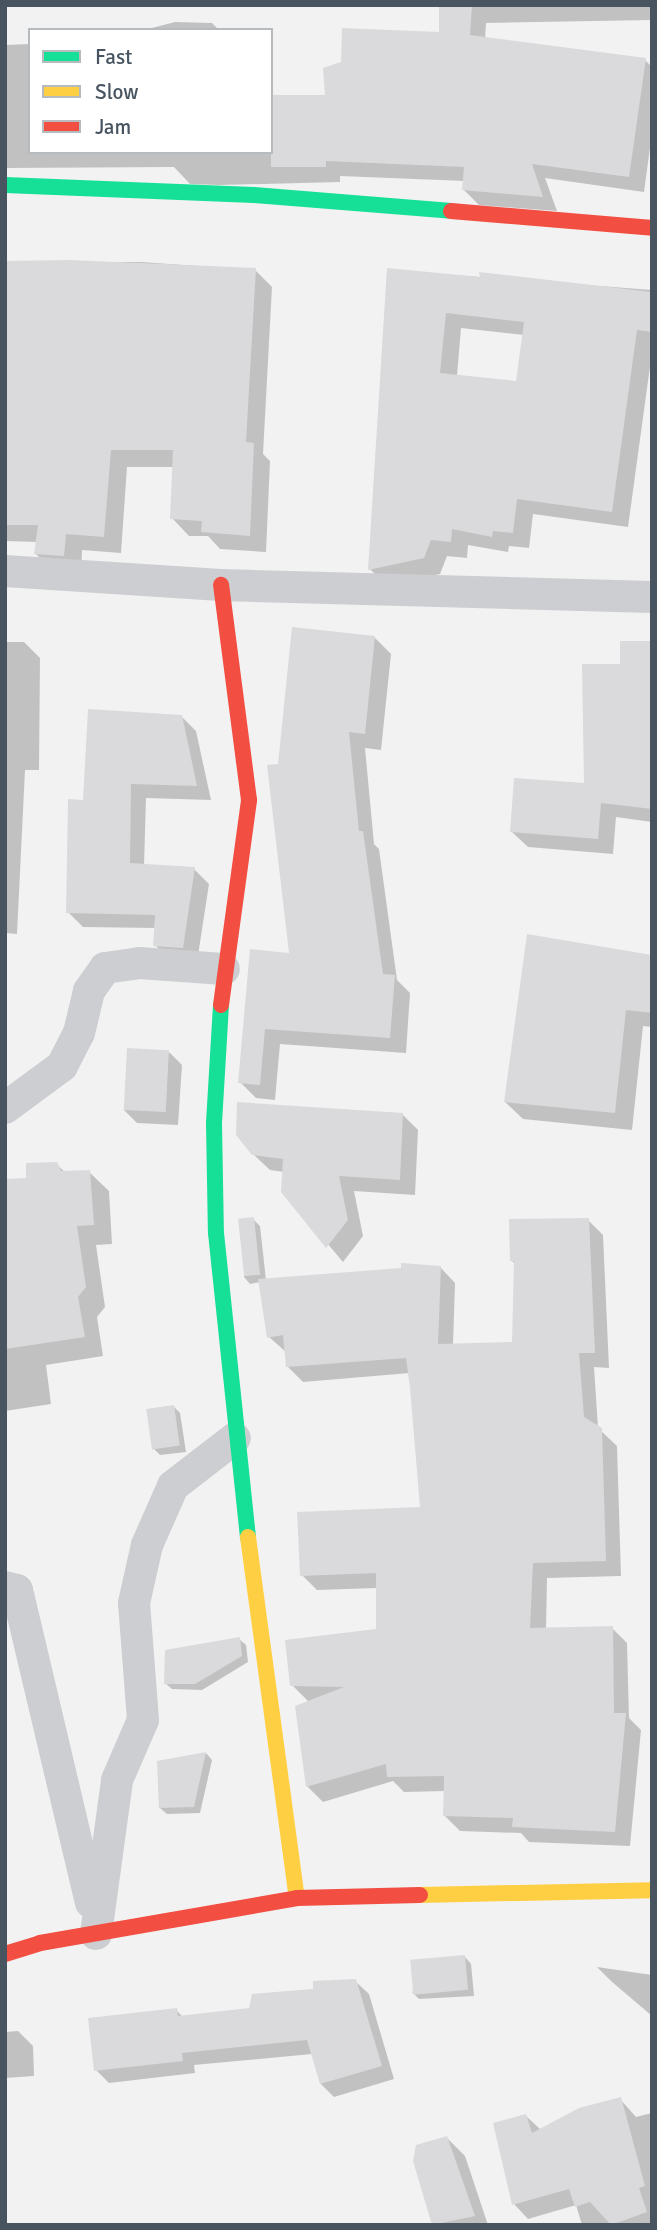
<!DOCTYPE html>
<style>
body{margin:0}
#map{position:relative;width:657px;height:2230px;overflow:hidden;background:#f3f2f2;font-family:Signika,sans-serif}
div>[style]{position:absolute}
[style*='--x']{left:calc(var(--x)*1px);top:calc(var(--y)*1px);width:calc(var(--w)*1px);rotate:calc(var(--a)*1deg)}
.shadow>*{inset:0;background:#0003}
.building>*{inset:0;background:#dadadc;transform-origin:0 0}
.street>*{height:32px;margin:-16px;padding:0 16px;transform-origin:16px;border-radius:16px;background:#ccced1}
.fast>*{height:16px;margin:-8px;padding:0 8px;transform-origin:8px;border-radius:8px;background:#16e098}
.slow>*{height:16px;margin:-8px;padding:0 8px;transform-origin:8px;border-radius:8px;background:#ffcf43}
.jam>*{height:16px;margin:-8px;padding:0 8px;transform-origin:8px;border-radius:8px;background:#f24e42}
span{translate:-50% -50%;white-space:nowrap;text-align:center;line-height:1.15;-webkit-text-stroke:5px #fff;paint-order:stroke}
.frame{position:absolute;inset:0;border:7px solid #485560;pointer-events:none}
.legend{position:absolute;left:28px;top:28px;width:245px;height:126px;box-sizing:border-box;background:#fff;border:2px solid #b6bbbf;margin:0;padding:9px 12px;list-style:none;font-size:21px;color:#485560}
.legend li{display:flex;align-items:center;gap:14px;height:35px}
.legend b{width:35px;border:2px solid #b6bbbf}
</style>
<div id="map">
<div class="shadow">
<i style="clip-path:polygon(441px 5px,652px 5px,652px 20px,486px 23px,485px 39px,645px 60px,652px 67px,652px 133px,644px 192px,545px 178px,557px 211px,479px 205px,464px 190px,465px 181px,340px 176px,340px 182px,219px 185px,190px 184px,174px 167px,6px 168px,5px 45px,30px 44px,30px 152px,271px 152px,327px 97px,440px 34px)"></i>
<i style="clip-path:polygon(175px 22px,212px 23px,219px 30px,144px 30px)"></i>
<i style="clip-path:polygon(5px 262px,141px 262px,255px 270px,272px 287px,263px 454px,270px 461px,266px 552px,220px 549px,208px 536px,189px 536px,172px 518px,174px 467px,127px 467px,121px 553px,82px 550px,81px 573px,53px 571px,36px 554px,38px 542px,5px 541px)"></i>
<i style="clip-path:polygon(evenodd,388px 270px,652px 290px,652px 352px,628px 527px,533px 514px,529px 548px,509px 546px,508px 552px,468px 545px,467px 558px,447px 556px,440px 574px,386px 585px,370px 569px,388px 270px,461px 328px,524px 335px,518px 383px,457px 376px,461px 328px)"></i>
<i style="clip-path:polygon(374px 637px,391px 654px,381px 750px,365px 748px,374px 844px,379px 849px,397px 980px,410px 993px,406px 1053px,280px 1044px,275px 1100px,256px 1098px,240px 1082px,291px 955px,279px 766px)"></i>
<i style="clip-path:polygon(5px 642px,24px 642px,40px 658px,39px 770px,25px 770px,17px 934px,5px 933px)"></i>
<i style="clip-path:polygon(652px 643px,652px 822px,616px 817px,613px 854px,528px 847px,512px 832px,586px 785px,622px 665px)"></i>
<i style="clip-path:polygon(181px 716px,196px 731px,211px 800px,146px 798px,144px 866px,194px 869px,209px 884px,197px 962px,170px 960px,155px 945px,156px 928px,83px 927px,68px 912px,85px 801px)"></i>
<i style="clip-path:polygon(652px 957px,652px 1027px,643px 1026px,632px 1130px,523px 1119px,505px 1102px)"></i>
<i style="clip-path:polygon(169px 1052px,182px 1065px,178px 1125px,137px 1123px,124px 1110px)"></i>
<i style="clip-path:polygon(402px 1114px,418px 1130px,415px 1195px,354px 1191px,363px 1236px,343px 1262px,283px 1191px,284px 1172px,270px 1170px,253px 1154px)"></i>
<i style="clip-path:polygon(56px 1164px,66px 1173px,89px 1172px,109px 1191px,112px 1244px,96px 1245px,105px 1307px,97px 1317px,103px 1356px,46px 1365px,51px 1404px,5px 1411px,5px 1181px,28px 1180px)"></i>
<i style="clip-path:polygon(253px 1219px,260px 1226px,266px 1280px,440px 1267px,455px 1283px,453px 1345px,514px 1343px,515px 1264px,511px 1260px,588px 1220px,603px 1235px,609px 1368px,594px 1367px,598px 1428px,617px 1446px,621px 1576px,547px 1578px,546px 1630px,612px 1628px,627px 1643px,629px 1718px,641px 1730px,630px 1846px,529px 1842px,521px 1833px,460px 1831px,444px 1815px,445px 1791px,404px 1792px,393px 1781px,323px 1802px,308px 1787px,297px 1707px,309px 1702px,292px 1685px,377px 1630px,377px 1588px,317px 1590px,302px 1575px,422px 1509px,410px 1373px,303px 1382px,287px 1366px,286px 1352px,269px 1337px,260px 1282px,250px 1284px,244px 1277px)"></i>
<i style="clip-path:polygon(174px 1407px,180px 1413px,186px 1452px,160px 1455px,154px 1449px)"></i>
<i style="clip-path:polygon(239px 1639px,246px 1645px,248px 1662px,202px 1690px,172px 1689px,165px 1683px)"></i>
<i style="clip-path:polygon(206px 1753px,212px 1760px,200px 1813px,167px 1814px,160px 1808px)"></i>
<i style="clip-path:polygon(465px 1957px,471px 1964px,474px 1996px,419px 1999px,412px 1992px)"></i>
<i style="clip-path:polygon(597px 1967px,652px 1975px,652px 2016px,611px 1981px)"></i>
<i style="clip-path:polygon(355px 1981px,369px 1994px,394px 2079px,334px 2097px,321px 2084px,312px 2054px,194px 2065px,195px 2073px,109px 2083px,96px 2070px,176px 2010px,183px 2017px,250px 2010px)"></i>
<i style="clip-path:polygon(18px 2031px,33px 2046px,34px 2076px,5px 2078px,5px 2032px)"></i>
<i style="clip-path:polygon(620px 2099px,636px 2117px,652px 2113px,652px 2225px,582px 2225px,576px 2205px,528px 2219px,514px 2204px,526px 2116px,541px 2130px)"></i>
<i style="clip-path:polygon(447px 2138px,465px 2156px,488px 2225px,434px 2225px,415px 2161px)"></i>
</div>
<div class="building">
<i style="clip-path:polygon(439px 5px,472px 5px,470px 35px,646px 58px,629px 177px,532px 164px,543px 197px,462px 190px,464px 167px,326px 161px,326px 167px,271px 167px,271px 95px,325px 95px,323px 68px,341px 62px,342px 28px,439px 32px)"></i>
<i style="clip-path:polygon(69px 260px,256px 268px,246px 442px,254px 443px,250px 536px,201px 532px,202px 521px,170px 519px,173px 450px,111px 450px,104px 537px,66px 534px,64px 556px,34px 554px,38px 525px,5px 525px,5px 261px)"></i>
<i style="clip-path:polygon(evenodd,387px 268px,480px 277px,479px 272px,652px 292px,652px 332px,637px 330px,612px 512px,517px 499px,513px 533px,493px 531px,492px 537px,452px 529px,451px 542px,431px 540px,424px 558px,368px 570px,387px 268px,446px 313px,524px 322px,516px 381px,440px 373px,446px 313px)"></i>
<i style="clip-path:polygon(292px 627px,375px 636px,365px 734px,349px 732px,359px 831px,363px 831px,383px 974px,395px 975px,390px 1038px,265px 1029px,260px 1085px,238px 1083px,250px 949px,289px 953px,267px 765px,278px 764px)"></i>
<i style="clip-path:polygon(620px 641px,652px 641px,652px 809px,601px 803px,598px 839px,510px 832px,514px 778px,584px 783px,582px 664px,620px 664px)"></i>
<i style="clip-path:polygon(88px 709px,182px 715px,197px 786px,131px 784px,130px 863px,195px 867px,183px 948px,153px 946px,155px 915px,66px 913px,68px 799px,83px 800px)"></i>
<i style="clip-path:polygon(527px 934px,652px 955px,652px 1013px,626px 1010px,615px 1113px,504px 1102px)"></i>
<i style="left:127px;top:1048px;width:42px;height:62px;rotate:3deg"></i>
<i style="clip-path:polygon(237px 1102px,403px 1113px,400px 1180px,339px 1176px,348px 1220px,326px 1248px,281px 1192px,283px 1159px,252px 1155px,236px 1135px)"></i>
<i style="clip-path:polygon(57px 1162px,61px 1171px,90px 1170px,94px 1225px,77px 1226px,86px 1287px,78px 1297px,85px 1337px,5px 1349px,5px 1179px,26px 1178px,26px 1163px)"></i>
<i style="left:254px;top:1217px;width:58px;height:16px;rotate:84deg"></i>
<i style="clip-path:polygon(589px 1218px,595px 1353px,579px 1353px,584px 1417px,602px 1428px,606px 1561px,533px 1563px,530px 1628px,613px 1626px,614px 1713px,626px 1713px,615px 1832px,512px 1827px,513px 1818px,443px 1816px,444px 1776px,387px 1777px,386px 1764px,306px 1787px,295px 1706px,344px 1687px,290px 1686px,285px 1640px,376px 1629px,376px 1573px,300px 1576px,297px 1512px,420px 1507px,410px 1388px,406px 1358px,286px 1367px,283px 1335px,267px 1338px,258px 1279px,401px 1268px,401px 1263px,441px 1266px,438px 1344px,512px 1342px,514px 1261px,510px 1261px,509px 1219px)"></i>
<i style="left:174px;top:1405px;width:41px;height:28px;rotate:82deg"></i>
<i style="clip-path:polygon(240px 1637px,242px 1656px,195px 1684px,164px 1684px,165px 1650px)"></i>
<i style="clip-path:polygon(206px 1752px,194px 1807px,159px 1808px,157px 1761px)"></i>
<i style="left:465px;top:1955px;width:35px;height:55px;rotate:85deg"></i>
<i style="clip-path:polygon(356px 1979px,382px 2066px,320px 2084px,307px 2040px,182px 2053px,183px 2061px,94px 2071px,88px 2018px,177px 2008px,178px 2016px,249px 2008px,252px 1994px,313px 1989px,313px 1981px)"></i>
<i style="clip-path:polygon(621px 2097px,645px 2186px,639px 2188px,647px 2212px,611px 2225px,590px 2202px,575px 2207px,569px 2189px,512px 2205px,493px 2123px,526px 2114px,532px 2133px,579px 2108px)"></i>
<i style="clip-path:polygon(447px 2136px,475px 2216px,432px 2225px,413px 2161px,416px 2145px)"></i>
</div>
<div class="street">
<i style="--x:5;--y:571;--w:216;--a:3.7"></i>
<i style="--x:221;--y:585;--w:431;--a:1.6"></i>
<i style="--x:5;--y:1108;--w:71;--a:-36.4"></i>
<i style="--x:62;--y:1066;--w:37;--a:-63"></i>
<i style="--x:79;--y:1033;--w:43;--a:-76.6"></i>
<i style="--x:89;--y:991;--w:28;--a:-55"></i>
<i style="--x:105;--y:968;--w:34;--a:-8"></i>
<i style="--x:139;--y:963;--w:85;--a:4"></i>
<i style="--x:5;--y:1587;--w:12;--a:14"></i>
<i style="--x:17;--y:1590;--w:321;--a:76.7"></i>
<i style="--x:96;--y:1934;--w:155;--a:-82.2"></i>
<i style="--x:117;--y:1780;--w:65;--a:-66.6"></i>
<i style="--x:143;--y:1720;--w:117;--a:-94.4"></i>
<i style="--x:134;--y:1603;--w:59;--a:-77.4"></i>
<i style="--x:147;--y:1545;--w:64;--a:-66.2"></i>
<i style="--x:173;--y:1486;--w:78;--a:-37.7"></i>
</div>
<div class="fast">
<i style="--x:5;--y:185;--w:249;--a:2.3"></i>
<i style="--x:254;--y:195;--w:198;--a:4.6"></i>
<i style="--x:221;--y:1005;--w:118;--a:93.4"></i>
<i style="--x:214;--y:1123;--w:110;--a:89"></i>
<i style="--x:216;--y:1233;--w:306;--a:84"></i>
</div>
<div class="slow">
<i style="--x:248;--y:1537;--w:364;--a:82.3"></i>
<i style="--x:420;--y:1895;--w:232;--a:-1.2"></i>
</div>
<div class="jam">
<i style="--x:451;--y:211;--w:202;--a:4.8"></i>
<i style="--x:221;--y:1005;--w:207;--a:-82.2"></i>
<i style="--x:249;--y:800;--w:217;--a:-97.4"></i>
<i style="--x:5;--y:1954;--w:37;--a:-17"></i>
<i style="--x:40;--y:1943;--w:261;--a:-9.9"></i>
<i style="--x:297;--y:1898;--w:123;--a:-1.4"></i>
</div>
<div class="frame"></div>
<ul class="legend">
<li><b style="height:9px;background:#16e098"></b>Fast</li>
<li><b style="height:9px;background:#ffcf43"></b>Slow</li>
<li><b style="height:9px;background:#f24e42"></b>Jam</li>
</ul>
</div>
